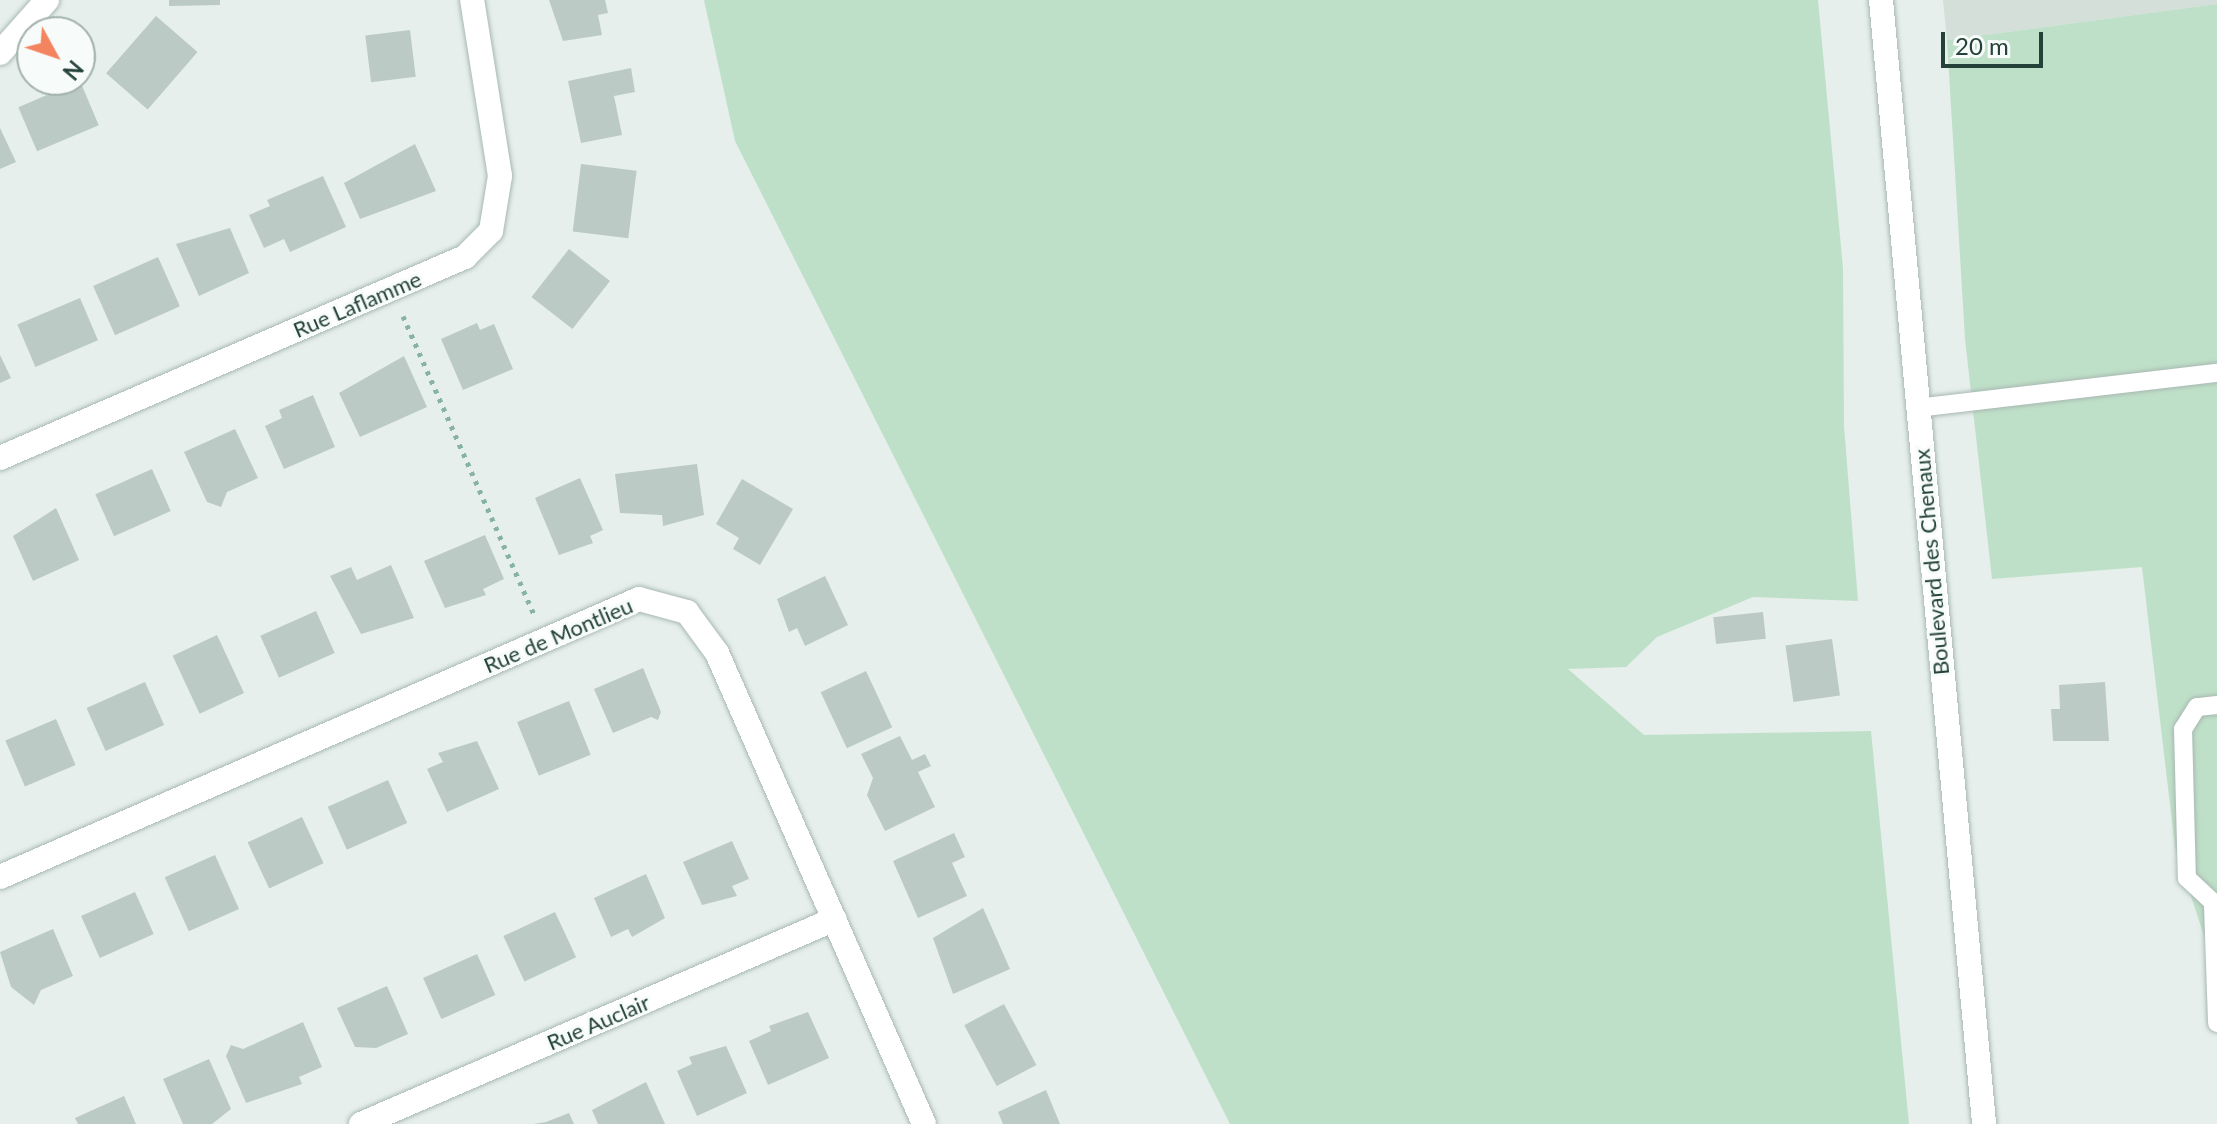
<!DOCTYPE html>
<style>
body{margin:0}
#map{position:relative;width:2217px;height:1124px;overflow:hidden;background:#e6efeb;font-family:Lato,sans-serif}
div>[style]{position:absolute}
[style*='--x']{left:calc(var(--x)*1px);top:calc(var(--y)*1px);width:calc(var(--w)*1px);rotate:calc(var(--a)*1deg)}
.built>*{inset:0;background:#d4dfda}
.green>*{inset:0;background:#bfe0c8}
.building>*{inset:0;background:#bbcac4;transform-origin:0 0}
.path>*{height:5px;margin-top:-2.5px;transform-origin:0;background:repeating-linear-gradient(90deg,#86b3a5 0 4px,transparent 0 10px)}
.roads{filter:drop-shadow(0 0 2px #a8b8b2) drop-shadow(0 0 2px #a8b8b2)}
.lane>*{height:18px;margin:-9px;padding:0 9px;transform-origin:9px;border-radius:9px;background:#fff}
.street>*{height:24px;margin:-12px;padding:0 12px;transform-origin:12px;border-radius:12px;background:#fff}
.secondary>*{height:24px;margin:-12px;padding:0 12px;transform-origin:12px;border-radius:12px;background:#fff}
span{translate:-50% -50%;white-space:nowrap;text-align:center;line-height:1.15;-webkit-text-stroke:6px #f7fbf9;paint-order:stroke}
.street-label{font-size:22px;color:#24423a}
.north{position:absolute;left:16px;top:16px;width:80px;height:80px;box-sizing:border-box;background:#f7fbf9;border:2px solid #a3b1ad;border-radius:50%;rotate:130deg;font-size:22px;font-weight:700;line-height:32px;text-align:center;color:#24423a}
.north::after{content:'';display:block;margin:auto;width:28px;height:36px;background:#f4845f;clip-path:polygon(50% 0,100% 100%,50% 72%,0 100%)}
.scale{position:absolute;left:1941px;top:32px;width:102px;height:36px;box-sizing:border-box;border:4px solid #24423a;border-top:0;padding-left:10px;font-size:24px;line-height:28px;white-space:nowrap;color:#24423a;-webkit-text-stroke:6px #f7fbf9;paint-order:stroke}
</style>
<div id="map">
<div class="built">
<i style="clip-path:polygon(1943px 0,2217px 0,2217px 4px,1947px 40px)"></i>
</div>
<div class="green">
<i style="clip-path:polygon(704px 0,1818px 0,1843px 268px,1844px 426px,1858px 601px,1753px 597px,1657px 637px,1626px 667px,1568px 669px,1644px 735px,1871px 731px,1909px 1124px,1230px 1124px,735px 141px)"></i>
<i style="clip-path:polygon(2217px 4px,2217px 955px,2209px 951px,2175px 847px,2142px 567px,1992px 579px,1965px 339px,1947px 40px)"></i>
</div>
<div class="building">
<i style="clip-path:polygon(169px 0,220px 0,220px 5px,169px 6px)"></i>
<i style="clip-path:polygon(549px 0,605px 0,608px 13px,598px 15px,602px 35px,563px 41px)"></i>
<i style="left:156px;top:16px;width:55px;height:76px;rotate:41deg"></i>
<i style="left:410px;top:30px;width:47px;height:45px;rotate:83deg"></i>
<i style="clip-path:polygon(631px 68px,635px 92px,614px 96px,622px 135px,581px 143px,568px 81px)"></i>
<i style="left:80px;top:81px;width:48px;height:67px;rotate:67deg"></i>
<i style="clip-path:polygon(0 128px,16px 162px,0 169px)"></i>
<i style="clip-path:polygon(415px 144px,436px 191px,360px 219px,344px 183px)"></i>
<i style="left:581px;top:164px;width:56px;height:68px;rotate:7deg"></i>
<i style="clip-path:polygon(323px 176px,346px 227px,290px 252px,284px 239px,264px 248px,249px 215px,270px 206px,267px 200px)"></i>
<i style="clip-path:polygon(230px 228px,249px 273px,199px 296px,176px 244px)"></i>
<i style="left:569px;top:249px;width:52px;height:61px;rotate:38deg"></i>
<i style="left:158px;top:257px;width:54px;height:71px;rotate:66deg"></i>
<i style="left:80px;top:298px;width:46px;height:68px;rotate:67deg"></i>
<i style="clip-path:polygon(477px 323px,480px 330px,494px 324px,513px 369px,463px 390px,441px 339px)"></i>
<i style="clip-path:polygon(0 355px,11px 378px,0 383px)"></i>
<i style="clip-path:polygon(404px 356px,427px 407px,360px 437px,339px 393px)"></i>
<i style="clip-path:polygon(313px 395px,335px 447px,284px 469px,265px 426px,282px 418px,279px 410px)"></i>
<i style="clip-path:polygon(235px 429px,258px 478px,227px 492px,221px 507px,207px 502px,184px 452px)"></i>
<i style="clip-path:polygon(697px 464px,704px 515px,663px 526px,662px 515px,620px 513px,615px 474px)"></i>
<i style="left:152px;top:469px;width:46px;height:62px;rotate:66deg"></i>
<i style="clip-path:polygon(580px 478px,603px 530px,590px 536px,593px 543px,559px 555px,535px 498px)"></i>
<i style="clip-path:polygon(742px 479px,793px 509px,760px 565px,733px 549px,739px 538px,716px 524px)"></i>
<i style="clip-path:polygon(56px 508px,79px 560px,33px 581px,13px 536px)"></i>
<i style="clip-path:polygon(485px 535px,504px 579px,483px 589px,486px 595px,445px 608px,424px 561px)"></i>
<i style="clip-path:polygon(391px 565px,414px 618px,361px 634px,330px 576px,351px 567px,357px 580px)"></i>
<i style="clip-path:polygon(825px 576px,848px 625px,805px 646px,797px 628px,789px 632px,777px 599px)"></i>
<i style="left:316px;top:611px;width:46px;height:61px;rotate:66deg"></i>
<i style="left:1763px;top:612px;width:27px;height:50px;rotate:84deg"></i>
<i style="left:217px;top:635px;width:64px;height:49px;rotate:65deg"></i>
<i style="left:1832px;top:639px;width:57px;height:47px;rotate:82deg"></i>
<i style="clip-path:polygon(643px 668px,661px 712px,658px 720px,651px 717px,613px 733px,594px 689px)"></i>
<i style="left:866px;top:671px;width:62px;height:50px;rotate:65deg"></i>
<i style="left:145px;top:682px;width:47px;height:64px;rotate:66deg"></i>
<i style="clip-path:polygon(2105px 682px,2109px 741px,2053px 741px,2051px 709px,2060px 709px,2059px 685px)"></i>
<i style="left:569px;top:701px;width:58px;height:56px;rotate:68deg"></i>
<i style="left:56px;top:719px;width:50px;height:55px;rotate:67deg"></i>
<i style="clip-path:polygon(900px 736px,912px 760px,925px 754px,931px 766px,918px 772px,935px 807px,885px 831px,867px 795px,873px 778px,861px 754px)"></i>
<i style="clip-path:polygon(477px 741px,499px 789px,447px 812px,427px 769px,443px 762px,438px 753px)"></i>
<i style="left:388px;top:780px;width:47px;height:66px;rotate:66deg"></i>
<i style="left:302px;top:817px;width:51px;height:60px;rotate:65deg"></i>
<i style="clip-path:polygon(954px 833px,965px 857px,952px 863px,967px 896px,918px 918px,893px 861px)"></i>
<i style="clip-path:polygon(732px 841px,749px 879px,732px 886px,737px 896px,702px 905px,683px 862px)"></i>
<i style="left:215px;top:855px;width:59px;height:55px;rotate:66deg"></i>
<i style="clip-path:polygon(646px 874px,665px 918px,632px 937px,628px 929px,611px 937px,594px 898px)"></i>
<i style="left:135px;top:892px;width:46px;height:59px;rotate:66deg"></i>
<i style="clip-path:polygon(983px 908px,1010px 969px,953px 994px,933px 938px)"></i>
<i style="left:555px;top:912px;width:50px;height:57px;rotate:65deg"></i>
<i style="clip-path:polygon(53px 929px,73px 976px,41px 990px,34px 1005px,11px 987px,0 952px)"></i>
<i style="left:477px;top:954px;width:45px;height:59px;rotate:66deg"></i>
<i style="clip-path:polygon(387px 986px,408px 1034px,376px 1048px,355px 1047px,337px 1008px)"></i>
<i style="left:1004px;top:1004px;width:69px;height:45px;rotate:62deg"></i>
<i style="clip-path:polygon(808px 1012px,829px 1058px,768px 1085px,749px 1041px,771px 1031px,769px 1026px)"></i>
<i style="clip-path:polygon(303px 1022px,322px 1067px,299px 1077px,302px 1084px,246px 1103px,226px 1056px,231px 1045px,243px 1049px)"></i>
<i style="clip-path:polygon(726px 1046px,747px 1093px,697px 1116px,677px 1071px,692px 1064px,689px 1057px)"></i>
<i style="clip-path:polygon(209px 1059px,231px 1109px,212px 1124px,183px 1124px,163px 1079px)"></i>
<i style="clip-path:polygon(646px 1082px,665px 1124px,598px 1124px,592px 1110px)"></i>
<i style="clip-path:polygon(1046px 1090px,1060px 1124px,1003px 1124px,998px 1112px)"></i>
<i style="clip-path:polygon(124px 1096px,136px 1124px,78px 1124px,75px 1118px)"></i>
<i style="clip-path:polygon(569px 1113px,574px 1124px,533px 1124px,546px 1122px)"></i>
</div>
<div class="path">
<i style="--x:403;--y:316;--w:326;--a:66.3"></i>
</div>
<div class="roads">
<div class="lane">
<i style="--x:1917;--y:408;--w:302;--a:-6.7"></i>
<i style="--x:2217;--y:705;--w:20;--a:174"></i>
<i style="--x:2197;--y:707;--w:26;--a:122"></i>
<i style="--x:2183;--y:729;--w:149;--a:88.5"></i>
<i style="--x:2187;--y:878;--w:41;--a:43"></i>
<i style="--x:2213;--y:906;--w:117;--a:88"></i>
</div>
<div class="street">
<i style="--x:0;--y:53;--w:71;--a:-48.4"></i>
<i style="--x:0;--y:458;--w:507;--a:-23.38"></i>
<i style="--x:465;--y:257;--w:37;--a:-45"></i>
<i style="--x:491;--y:231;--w:56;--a:-80.7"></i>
<i style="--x:500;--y:176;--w:178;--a:-99"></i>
<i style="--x:0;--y:877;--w:697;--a:-23.51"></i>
<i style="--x:639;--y:599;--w:50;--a:15.2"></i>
<i style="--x:687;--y:612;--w:51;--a:53.8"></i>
<i style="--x:717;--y:653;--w:514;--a:66.27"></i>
<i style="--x:361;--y:1124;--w:516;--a:-23.39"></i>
</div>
<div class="secondary">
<i style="--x:1881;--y:0;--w:1129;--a:84.76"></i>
</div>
</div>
<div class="street-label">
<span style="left:357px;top:304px;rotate:-23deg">Rue Laflamme</span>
<span style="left:1931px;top:562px;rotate:-95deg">Boulevard des Chenaux</span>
<span style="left:558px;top:635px;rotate:-23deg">Rue de Montlieu</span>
<span style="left:598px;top:1022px;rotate:-23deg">Rue Auclair</span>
</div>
<div class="north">N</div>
<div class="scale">20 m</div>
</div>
